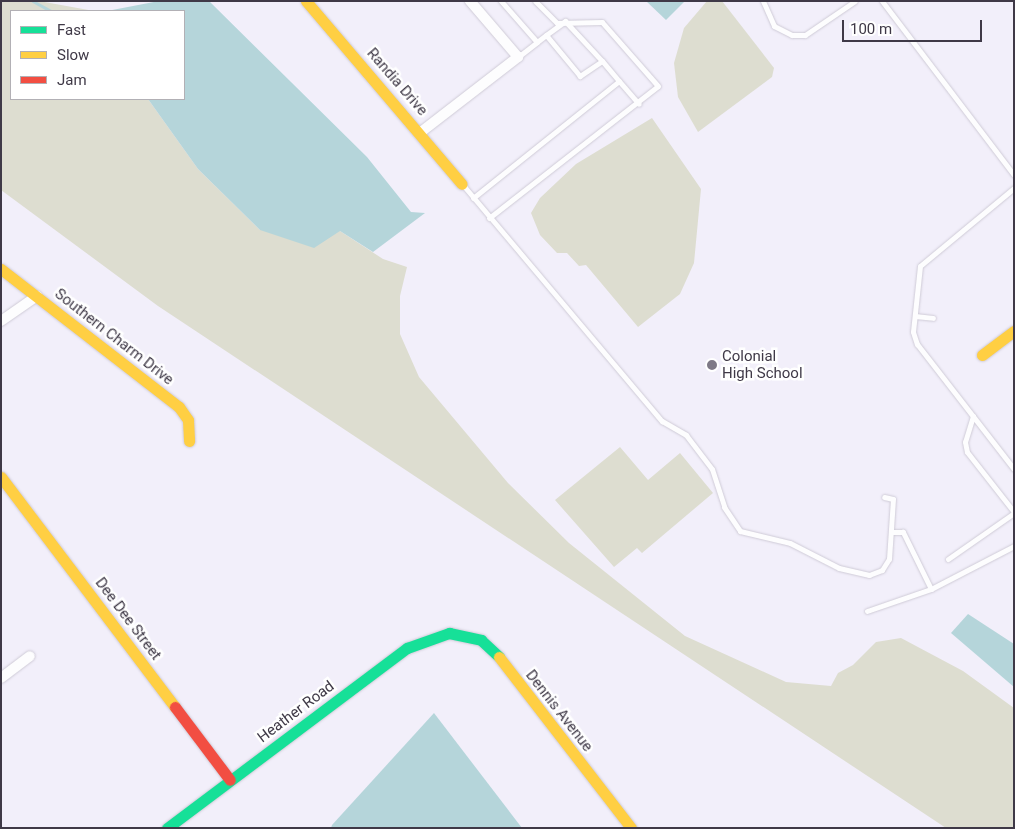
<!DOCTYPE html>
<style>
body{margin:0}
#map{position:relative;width:1015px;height:829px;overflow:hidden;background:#f2effa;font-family:Roboto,sans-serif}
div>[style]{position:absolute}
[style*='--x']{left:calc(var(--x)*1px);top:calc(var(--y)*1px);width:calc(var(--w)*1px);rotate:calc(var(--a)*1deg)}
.green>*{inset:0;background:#ddddd0}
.water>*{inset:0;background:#b5d5da}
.stream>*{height:2.5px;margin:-1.25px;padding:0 1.25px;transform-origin:1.25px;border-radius:1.25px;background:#b5d5da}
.roads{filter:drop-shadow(0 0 1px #cfcbd7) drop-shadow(0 0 1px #cfcbd7)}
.lane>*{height:5px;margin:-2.5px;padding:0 2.5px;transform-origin:2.5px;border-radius:2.5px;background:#fdfdfe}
.street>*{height:10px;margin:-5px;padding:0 5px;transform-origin:5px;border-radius:5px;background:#fdfdfe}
.fast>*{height:11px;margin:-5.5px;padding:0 5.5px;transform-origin:5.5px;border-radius:5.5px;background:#16e098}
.slow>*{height:11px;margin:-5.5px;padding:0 5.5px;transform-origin:5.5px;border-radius:5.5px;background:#ffcf43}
.jam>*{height:11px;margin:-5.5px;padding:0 5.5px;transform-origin:5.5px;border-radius:5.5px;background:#f24e42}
.dots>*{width:14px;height:14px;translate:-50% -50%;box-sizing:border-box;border:2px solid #fff;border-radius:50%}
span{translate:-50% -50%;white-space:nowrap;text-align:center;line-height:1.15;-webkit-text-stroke:5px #fff;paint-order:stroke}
.street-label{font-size:15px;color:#3f3947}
.poi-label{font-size:15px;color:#3f3947}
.left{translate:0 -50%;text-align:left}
.frame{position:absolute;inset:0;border:2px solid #3f3947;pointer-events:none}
.legend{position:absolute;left:10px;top:10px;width:175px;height:90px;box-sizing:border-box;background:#fff;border:1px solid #b2b0b5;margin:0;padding:6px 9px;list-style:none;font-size:15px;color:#3f3947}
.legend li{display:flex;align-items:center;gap:10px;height:25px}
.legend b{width:25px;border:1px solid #b2b0b5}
.scale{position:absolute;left:842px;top:20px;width:140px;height:22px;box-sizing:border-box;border:2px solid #3f3947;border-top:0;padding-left:6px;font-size:15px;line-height:18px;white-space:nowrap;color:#3f3947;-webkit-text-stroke:4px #fff;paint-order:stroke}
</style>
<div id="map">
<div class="green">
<i style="clip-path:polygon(1px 1px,39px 1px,94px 11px,11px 11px,11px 99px,148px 99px,198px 169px,260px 230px,340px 231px,383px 259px,407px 267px,400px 296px,400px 334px,419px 377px,508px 483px,569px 543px,685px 636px,786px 682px,831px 686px,838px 673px,853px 665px,876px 642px,901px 638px,963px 671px,1014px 708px,1014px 828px,946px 828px,158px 306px,1px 190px)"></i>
<i style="clip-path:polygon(707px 1px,722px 1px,774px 68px,772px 77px,698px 132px,678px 97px,674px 63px,684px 28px)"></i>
<i style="clip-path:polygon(652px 118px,701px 189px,694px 263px,680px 294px,638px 327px,586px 265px,579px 266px,567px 253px,557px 253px,540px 235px,531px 213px,540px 198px,576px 164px)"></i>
<i style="clip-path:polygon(620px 447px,648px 480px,680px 453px,713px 493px,642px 553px,637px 548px,614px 567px,555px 500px)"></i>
</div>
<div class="water">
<i style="clip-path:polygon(159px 1px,209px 1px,367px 157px,411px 212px,425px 213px,373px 252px,340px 231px,314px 248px,260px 230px,198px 169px,148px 99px,184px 99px,184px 11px,107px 11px)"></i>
<i style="clip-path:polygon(646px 1px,685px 1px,666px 20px)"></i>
<i style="clip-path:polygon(968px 614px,1014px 644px,1014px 687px,951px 633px)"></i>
<i style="clip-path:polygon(434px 713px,522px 828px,331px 828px,332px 825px)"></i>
</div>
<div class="stream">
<i style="--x:33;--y:1;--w:21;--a:29"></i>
</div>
<div class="roads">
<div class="lane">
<i style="--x:763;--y:1;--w:27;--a:66"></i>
<i style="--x:774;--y:26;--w:20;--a:27"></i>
<i style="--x:792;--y:35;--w:13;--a:0"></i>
<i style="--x:805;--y:35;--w:60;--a:-34.2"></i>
<i style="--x:882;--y:1;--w:218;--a:52.8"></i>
<i style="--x:546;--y:35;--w:24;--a:-36"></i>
<i style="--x:565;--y:21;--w:54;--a:47.2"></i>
<i style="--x:518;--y:57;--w:24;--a:-38"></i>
<i style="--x:619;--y:81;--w:30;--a:49"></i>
<i style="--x:463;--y:185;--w:309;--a:49.9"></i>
<i style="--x:662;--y:421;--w:28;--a:30"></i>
<i style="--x:686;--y:435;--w:43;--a:52.6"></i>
<i style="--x:712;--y:469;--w:40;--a:72"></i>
<i style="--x:724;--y:507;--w:29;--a:56"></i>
<i style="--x:740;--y:531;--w:51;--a:13.5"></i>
<i style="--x:790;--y:543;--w:55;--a:27"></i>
<i style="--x:839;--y:568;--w:31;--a:13"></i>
<i style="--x:869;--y:575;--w:14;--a:-21"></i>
<i style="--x:882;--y:570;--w:13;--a:-58"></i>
<i style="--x:889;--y:559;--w:60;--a:-86.2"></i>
<i style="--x:893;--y:499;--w:9;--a:-167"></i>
<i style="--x:1014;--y:188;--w:122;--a:140.3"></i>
<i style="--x:920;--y:266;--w:66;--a:96.1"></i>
<i style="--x:913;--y:332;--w:13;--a:72"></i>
<i style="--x:917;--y:344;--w:158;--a:52.2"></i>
<i style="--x:473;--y:198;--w:187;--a:-38.7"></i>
<i style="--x:619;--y:81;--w:26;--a:-130"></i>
<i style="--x:602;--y:61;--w:27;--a:146"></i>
<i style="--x:580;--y:76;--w:53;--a:-129.7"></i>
<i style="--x:546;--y:35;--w:11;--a:142"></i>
<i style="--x:537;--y:42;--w:55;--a:-131.3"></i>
<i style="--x:489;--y:218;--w:214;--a:-38"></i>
<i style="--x:658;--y:86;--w:85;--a:-131.2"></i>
<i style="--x:602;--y:22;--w:45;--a:178.7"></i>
<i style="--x:557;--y:23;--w:31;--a:-135"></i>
<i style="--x:915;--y:316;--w:18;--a:6"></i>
<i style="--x:973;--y:416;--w:27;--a:107"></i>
<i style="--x:965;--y:442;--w:10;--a:79"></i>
<i style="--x:967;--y:452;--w:76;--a:51.9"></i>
<i style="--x:948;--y:559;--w:80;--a:-34.9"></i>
<i style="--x:931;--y:589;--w:93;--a:-27.4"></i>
<i style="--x:867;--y:611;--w:68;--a:-19"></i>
<i style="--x:931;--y:589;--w:64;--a:-116.2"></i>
<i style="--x:903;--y:532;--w:12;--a:180"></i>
</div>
<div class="street">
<i style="--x:421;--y:132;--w:123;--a:-37.7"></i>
<i style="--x:518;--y:57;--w:74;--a:-130.6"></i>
<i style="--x:1;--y:321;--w:44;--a:-34.8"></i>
<i style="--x:1;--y:678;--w:36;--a:-37"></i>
</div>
<div class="fast">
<i style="--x:167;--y:828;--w:300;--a:-36.9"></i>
<i style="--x:407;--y:648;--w:45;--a:-19.7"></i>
<i style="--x:449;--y:633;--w:33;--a:12"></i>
<i style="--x:481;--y:640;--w:25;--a:43"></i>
</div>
<div class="slow">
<i style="--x:306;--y:1;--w:240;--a:49.6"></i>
<i style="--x:1;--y:269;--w:225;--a:37.8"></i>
<i style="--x:179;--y:407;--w:16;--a:55"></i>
<i style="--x:188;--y:420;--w:21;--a:87"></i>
<i style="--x:982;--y:355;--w:40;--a:-37"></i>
<i style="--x:1;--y:477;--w:288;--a:52.9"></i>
<i style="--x:499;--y:657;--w:216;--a:52.3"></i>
</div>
<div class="jam">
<i style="--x:175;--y:707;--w:91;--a:53"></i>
</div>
</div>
<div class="dots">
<i style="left:712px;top:365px;background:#7e7986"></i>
</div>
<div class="street-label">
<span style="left:397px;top:82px;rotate:49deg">Randia Drive</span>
<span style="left:114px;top:337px;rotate:38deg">Southern Charm Drive</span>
<span style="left:128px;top:619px;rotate:53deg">Dee Dee Street</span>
<span style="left:559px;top:711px;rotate:52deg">Dennis Avenue</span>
<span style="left:296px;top:712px;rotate:-37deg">Heather Road</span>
</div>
<div class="poi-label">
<span class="left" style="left:722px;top:365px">Colonial<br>High School</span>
</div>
<div class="frame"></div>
<ul class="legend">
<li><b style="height:6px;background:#16e098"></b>Fast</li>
<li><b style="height:6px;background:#ffcf43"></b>Slow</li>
<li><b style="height:6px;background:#f24e42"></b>Jam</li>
</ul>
<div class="scale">100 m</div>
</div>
